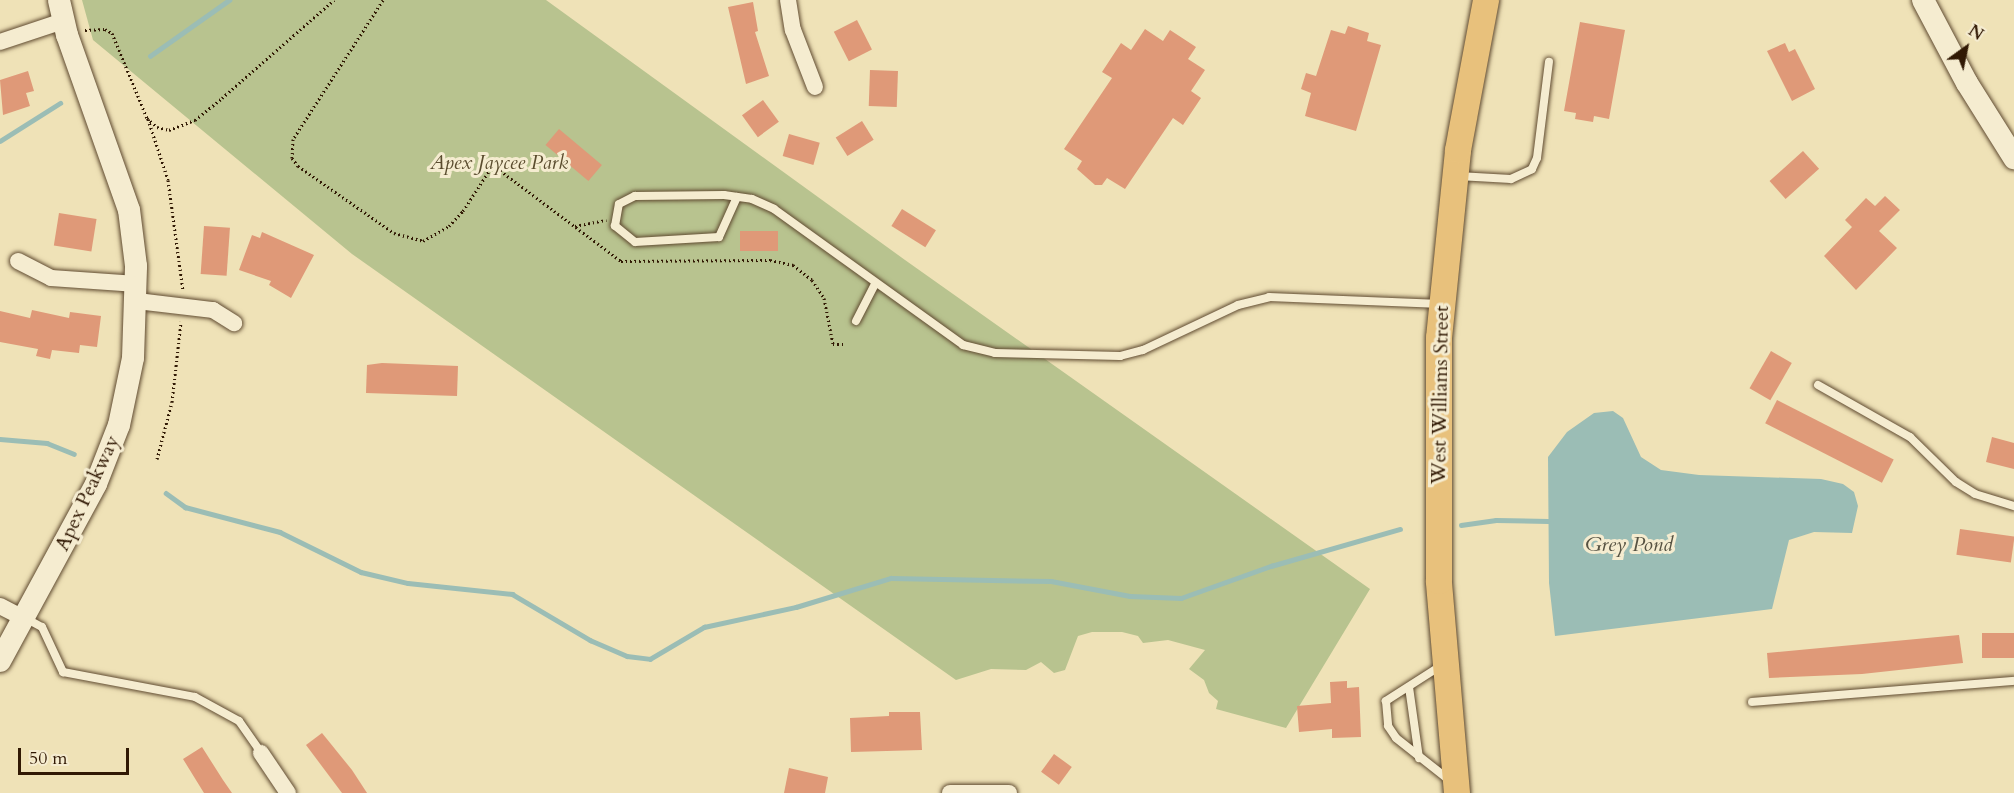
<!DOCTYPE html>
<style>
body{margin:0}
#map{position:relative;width:2014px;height:793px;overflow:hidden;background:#efe2b7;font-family:Cardo,serif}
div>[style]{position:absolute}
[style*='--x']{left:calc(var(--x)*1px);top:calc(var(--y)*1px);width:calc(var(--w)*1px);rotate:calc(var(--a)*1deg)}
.green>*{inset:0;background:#b8c38f}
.water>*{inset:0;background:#9bbdb5}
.stream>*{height:4.5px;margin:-2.25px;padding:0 2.25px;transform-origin:2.25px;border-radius:2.25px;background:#9bbdb5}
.building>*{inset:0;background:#df9978;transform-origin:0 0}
.path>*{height:3px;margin-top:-1.5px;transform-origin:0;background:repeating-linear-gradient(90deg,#311904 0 1.5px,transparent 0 4.5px)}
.roads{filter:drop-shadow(0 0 2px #604b31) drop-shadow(0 0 2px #604b31)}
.lane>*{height:8px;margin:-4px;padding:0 4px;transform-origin:4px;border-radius:4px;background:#f5ecd0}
.street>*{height:16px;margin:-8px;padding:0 8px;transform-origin:8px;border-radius:8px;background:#f5ecd0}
.secondary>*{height:22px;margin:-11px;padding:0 11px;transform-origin:11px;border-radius:11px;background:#f5ecd0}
.primary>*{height:26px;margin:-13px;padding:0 13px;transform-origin:13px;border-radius:13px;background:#e8c17c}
span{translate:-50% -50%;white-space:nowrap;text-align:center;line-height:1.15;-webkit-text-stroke:6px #f5ecd0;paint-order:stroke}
.park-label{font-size:20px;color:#5a4c2e;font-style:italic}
.street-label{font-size:20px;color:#311904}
.water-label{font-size:21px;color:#565242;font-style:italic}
.north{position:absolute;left:1936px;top:18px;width:60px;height:60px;-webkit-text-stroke:4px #f5ecd0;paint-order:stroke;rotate:33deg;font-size:16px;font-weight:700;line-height:24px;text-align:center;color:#311904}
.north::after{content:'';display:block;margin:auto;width:21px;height:27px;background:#311904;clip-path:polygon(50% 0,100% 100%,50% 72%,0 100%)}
.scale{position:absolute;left:18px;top:748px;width:111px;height:27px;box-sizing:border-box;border:3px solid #311904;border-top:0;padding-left:8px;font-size:18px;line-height:21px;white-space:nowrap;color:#311904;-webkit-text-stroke:4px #f5ecd0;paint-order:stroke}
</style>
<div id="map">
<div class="green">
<i style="clip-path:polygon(82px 0,546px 0,905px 260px,1370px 589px,1286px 728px,1216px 709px,1218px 701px,1209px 693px,1204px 680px,1189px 669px,1205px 650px,1168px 640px,1143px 643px,1138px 636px,1122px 632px,1092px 632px,1078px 636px,1065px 670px,1054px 673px,1041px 662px,1026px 670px,991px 669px,956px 680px,352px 254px,93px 40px)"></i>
</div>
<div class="water">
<i style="clip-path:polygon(1613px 411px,1623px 418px,1641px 457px,1661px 470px,1699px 475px,1821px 479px,1843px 484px,1854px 492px,1858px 506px,1852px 533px,1814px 532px,1789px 540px,1772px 609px,1555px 636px,1549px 583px,1548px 457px,1567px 432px,1594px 413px)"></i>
</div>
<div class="stream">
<i style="--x:150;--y:56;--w:97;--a:-35.3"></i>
<i style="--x:0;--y:141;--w:71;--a:-32.3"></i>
<i style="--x:0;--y:439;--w:47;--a:4.9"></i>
<i style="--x:47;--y:443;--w:29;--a:22"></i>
<i style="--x:166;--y:493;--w:24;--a:36"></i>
<i style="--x:185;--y:507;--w:98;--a:14.7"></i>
<i style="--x:280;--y:532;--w:90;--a:26.3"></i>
<i style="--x:361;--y:572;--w:48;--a:13.2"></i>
<i style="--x:408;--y:583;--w:105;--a:6"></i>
<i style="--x:512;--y:594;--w:91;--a:30.5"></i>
<i style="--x:590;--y:640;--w:40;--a:23.4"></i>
<i style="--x:627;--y:656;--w:23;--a:7"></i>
<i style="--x:650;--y:659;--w:63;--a:-30.7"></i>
<i style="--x:704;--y:627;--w:94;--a:-12.3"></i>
<i style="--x:796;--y:607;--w:99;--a:-17"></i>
<i style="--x:891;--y:578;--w:160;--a:1.1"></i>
<i style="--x:1051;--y:581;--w:80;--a:10.8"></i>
<i style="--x:1130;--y:596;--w:51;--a:2.2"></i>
<i style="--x:1181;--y:598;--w:96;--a:-19.6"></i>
<i style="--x:1271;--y:566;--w:134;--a:-16"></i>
<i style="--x:1461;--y:525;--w:35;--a:-8"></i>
<i style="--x:1496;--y:520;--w:52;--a:1.1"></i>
</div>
<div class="building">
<i style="clip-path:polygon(753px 2px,758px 31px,755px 32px,769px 76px,746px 84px,728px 7px)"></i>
<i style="left:857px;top:20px;width:33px;height:26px;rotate:63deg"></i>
<i style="clip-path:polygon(1580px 22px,1625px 30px,1609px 119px,1594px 116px,1593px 122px,1575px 119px,1576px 113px,1564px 111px)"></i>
<i style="clip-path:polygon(1348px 26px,1369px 33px,1367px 41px,1381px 45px,1356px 131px,1305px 116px,1311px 93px,1301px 89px,1306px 73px,1316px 76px,1331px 30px,1345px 34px)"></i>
<i style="clip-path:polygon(1145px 29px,1163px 41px,1170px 30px,1196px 47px,1188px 59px,1205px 70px,1191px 91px,1201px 98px,1183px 125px,1173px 118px,1125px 189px,1107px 178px,1102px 185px,1095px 185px,1077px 169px,1082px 161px,1064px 149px,1112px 78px,1102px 72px,1121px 43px,1131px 50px)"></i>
<i style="clip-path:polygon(1785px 43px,1789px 52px,1795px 49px,1815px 89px,1792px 101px,1767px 51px)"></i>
<i style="left:870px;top:70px;width:28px;height:36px;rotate:2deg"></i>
<i style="clip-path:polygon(28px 71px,34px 91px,26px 93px,30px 106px,3px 115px,0 80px)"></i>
<i style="left:763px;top:100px;width:27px;height:26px;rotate:54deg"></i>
<i style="left:862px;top:121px;width:22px;height:31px;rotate:58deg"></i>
<i style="left:559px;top:129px;width:56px;height:21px;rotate:40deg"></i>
<i style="left:789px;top:134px;width:32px;height:23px;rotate:16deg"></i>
<i style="left:1803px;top:151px;width:24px;height:45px;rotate:48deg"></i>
<i style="clip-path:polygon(1885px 196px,1900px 210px,1879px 231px,1897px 248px,1856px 290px,1824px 256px,1852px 227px,1845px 220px,1866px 198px,1875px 206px)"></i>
<i style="left:902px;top:209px;width:40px;height:20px;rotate:32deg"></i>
<i style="left:59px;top:213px;width:38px;height:33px;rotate:9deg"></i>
<i style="left:204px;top:226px;width:26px;height:48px;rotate:4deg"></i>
<i style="left:778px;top:231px;width:20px;height:38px;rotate:90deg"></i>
<i style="clip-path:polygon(262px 232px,314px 255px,291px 298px,269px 285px,271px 281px,239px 270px,252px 235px,260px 238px)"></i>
<i style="clip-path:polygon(32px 310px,69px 318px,70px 312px,101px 316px,97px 347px,80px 345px,79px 353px,52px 350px,50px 359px,36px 356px,38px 349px,0 342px,0 311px,30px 318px)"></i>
<i style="left:1771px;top:351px;width:24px;height:43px;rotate:30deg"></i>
<i style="clip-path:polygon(382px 363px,458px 366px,457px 396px,366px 393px,367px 365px)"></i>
<i style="left:1777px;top:400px;width:131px;height:26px;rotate:27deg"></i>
<i style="clip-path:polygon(1992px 437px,2014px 443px,2014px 469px,1986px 462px)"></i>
<i style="left:1960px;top:529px;width:55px;height:26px;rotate:8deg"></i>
<i style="left:2014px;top:633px;width:25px;height:32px;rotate:90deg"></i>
<i style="clip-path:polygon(1959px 635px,1963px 663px,1862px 674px,1769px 678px,1767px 653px)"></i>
<i style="clip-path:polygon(1347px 681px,1347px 688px,1359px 687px,1361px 737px,1332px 738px,1332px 729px,1299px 732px,1297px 706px,1331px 703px,1330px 682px)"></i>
<i style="clip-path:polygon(889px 712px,920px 712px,922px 750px,851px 752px,850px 718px,889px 716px)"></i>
<i style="clip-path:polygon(322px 733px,352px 770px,367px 793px,342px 793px,306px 745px)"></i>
<i style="clip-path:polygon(202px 747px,223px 780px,232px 793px,204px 793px,183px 759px)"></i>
<i style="left:1054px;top:754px;width:22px;height:22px;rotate:36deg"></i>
<i style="clip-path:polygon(789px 768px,828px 777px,825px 793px,784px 793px)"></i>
</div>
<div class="path">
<i style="--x:383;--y:0;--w:166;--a:122.9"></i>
<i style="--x:293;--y:139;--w:19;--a:93"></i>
<i style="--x:292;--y:158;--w:10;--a:53"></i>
<i style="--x:298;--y:166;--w:117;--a:34.9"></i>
<i style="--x:394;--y:233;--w:30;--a:15"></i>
<i style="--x:423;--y:241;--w:30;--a:-30"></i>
<i style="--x:449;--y:226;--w:21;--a:-47"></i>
<i style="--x:463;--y:211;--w:55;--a:-56.9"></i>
<i style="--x:493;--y:165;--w:160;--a:36.9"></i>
<i style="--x:621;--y:261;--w:149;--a:-0.4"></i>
<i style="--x:770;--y:260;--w:24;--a:12"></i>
<i style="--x:793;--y:265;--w:24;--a:38"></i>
<i style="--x:812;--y:280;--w:22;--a:56"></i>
<i style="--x:824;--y:298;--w:47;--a:78.9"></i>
<i style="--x:833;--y:344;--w:12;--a:0"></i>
<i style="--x:85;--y:30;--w:20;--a:-3"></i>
<i style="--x:105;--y:29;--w:8;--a:30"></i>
<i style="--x:112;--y:33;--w:92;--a:67.6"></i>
<i style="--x:147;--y:118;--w:13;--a:42"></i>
<i style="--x:157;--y:127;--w:12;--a:14"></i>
<i style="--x:169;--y:130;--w:28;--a:-21"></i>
<i style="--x:195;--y:120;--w:35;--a:-39"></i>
<i style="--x:222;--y:98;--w:149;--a:-41.2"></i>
<i style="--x:148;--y:119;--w:64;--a:71.8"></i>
<i style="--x:168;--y:180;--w:112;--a:82.3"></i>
<i style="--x:575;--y:226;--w:32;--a:-11"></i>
<i style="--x:157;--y:459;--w:59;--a:-75.3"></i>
<i style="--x:172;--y:402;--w:81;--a:-83.6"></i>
</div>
<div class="roads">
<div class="lane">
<i style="--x:1458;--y:176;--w:53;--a:3.2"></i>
<i style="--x:1511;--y:179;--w:23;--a:-25"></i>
<i style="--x:1532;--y:169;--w:12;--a:-66"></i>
<i style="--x:1537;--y:158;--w:97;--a:-82.9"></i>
<i style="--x:737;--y:197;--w:44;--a:114.2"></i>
<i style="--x:719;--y:237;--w:84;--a:176.6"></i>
<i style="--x:635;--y:242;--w:26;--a:-141"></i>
<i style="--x:615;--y:226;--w:22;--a:-80"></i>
<i style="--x:619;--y:204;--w:18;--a:-27"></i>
<i style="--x:635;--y:196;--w:89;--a:-0.6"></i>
<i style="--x:724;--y:195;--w:28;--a:8"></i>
<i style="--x:752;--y:199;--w:24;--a:24"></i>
<i style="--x:774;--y:209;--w:233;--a:35.7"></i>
<i style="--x:963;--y:345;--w:33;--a:14"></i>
<i style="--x:995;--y:353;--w:125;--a:1.4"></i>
<i style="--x:1120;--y:356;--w:24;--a:-15"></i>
<i style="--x:1143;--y:350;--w:105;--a:-25.3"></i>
<i style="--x:1238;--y:305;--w:32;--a:-14"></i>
<i style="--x:1269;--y:297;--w:172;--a:2.3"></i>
<i style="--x:856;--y:321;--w:42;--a:-62.8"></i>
<i style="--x:1818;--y:385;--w:106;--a:29.5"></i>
<i style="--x:1910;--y:437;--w:64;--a:44.4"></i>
<i style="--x:1956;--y:482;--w:22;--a:32"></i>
<i style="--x:1975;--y:494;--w:41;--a:17.1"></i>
<i style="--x:25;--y:618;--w:19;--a:28"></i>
<i style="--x:42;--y:627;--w:50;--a:65"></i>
<i style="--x:63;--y:672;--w:134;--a:10.7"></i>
<i style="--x:195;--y:697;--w:50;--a:28.6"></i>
<i style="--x:239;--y:721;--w:39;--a:55"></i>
<i style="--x:1442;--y:665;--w:67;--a:147.3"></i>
<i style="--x:1386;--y:701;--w:25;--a:85"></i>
<i style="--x:1388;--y:726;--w:14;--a:56"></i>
<i style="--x:1396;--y:738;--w:73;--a:38.3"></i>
<i style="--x:1409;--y:687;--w:72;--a:82"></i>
<i style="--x:1752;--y:702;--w:263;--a:-4.6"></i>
</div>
<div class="street">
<i style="--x:788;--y:0;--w:30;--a:81"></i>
<i style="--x:793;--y:30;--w:61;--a:68.9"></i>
<i style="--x:0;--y:42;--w:66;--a:-18.4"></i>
<i style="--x:18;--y:261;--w:37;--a:27"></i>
<i style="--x:51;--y:278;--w:86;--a:4"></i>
<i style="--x:137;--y:301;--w:77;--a:6.8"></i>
<i style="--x:213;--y:310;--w:25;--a:32"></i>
<i style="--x:0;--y:606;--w:27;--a:27"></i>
<i style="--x:261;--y:753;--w:48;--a:56"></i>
<i style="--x:950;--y:793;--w:59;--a:0"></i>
</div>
<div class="secondary">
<i style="--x:1923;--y:0;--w:94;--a:62.1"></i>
<i style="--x:1967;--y:83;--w:89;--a:57.9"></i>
<i style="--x:0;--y:661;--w:201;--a:-61.5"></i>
<i style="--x:96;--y:484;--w:63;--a:-68.7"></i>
<i style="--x:119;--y:425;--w:68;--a:-78.2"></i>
<i style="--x:133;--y:358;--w:92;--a:-88.1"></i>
<i style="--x:136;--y:266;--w:56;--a:-97.1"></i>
<i style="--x:129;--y:210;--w:186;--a:-109.5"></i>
<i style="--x:67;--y:35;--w:36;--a:-103"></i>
</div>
<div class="primary">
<i style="--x:1457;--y:793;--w:213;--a:-94.9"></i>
<i style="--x:1439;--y:581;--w:243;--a:-90"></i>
<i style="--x:1439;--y:338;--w:189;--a:-84.2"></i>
<i style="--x:1458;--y:150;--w:153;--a:-79.4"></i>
</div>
</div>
<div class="park-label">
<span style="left:499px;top:162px">Apex Jaycee Park</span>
</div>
<div class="street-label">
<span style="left:1440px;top:395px;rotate:-89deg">West Williams Street</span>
<span style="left:87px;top:493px;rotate:-65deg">Apex Peakway</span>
</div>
<div class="water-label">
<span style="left:1629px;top:545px">Grey Pond</span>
</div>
<div class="north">N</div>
<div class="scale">50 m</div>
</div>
